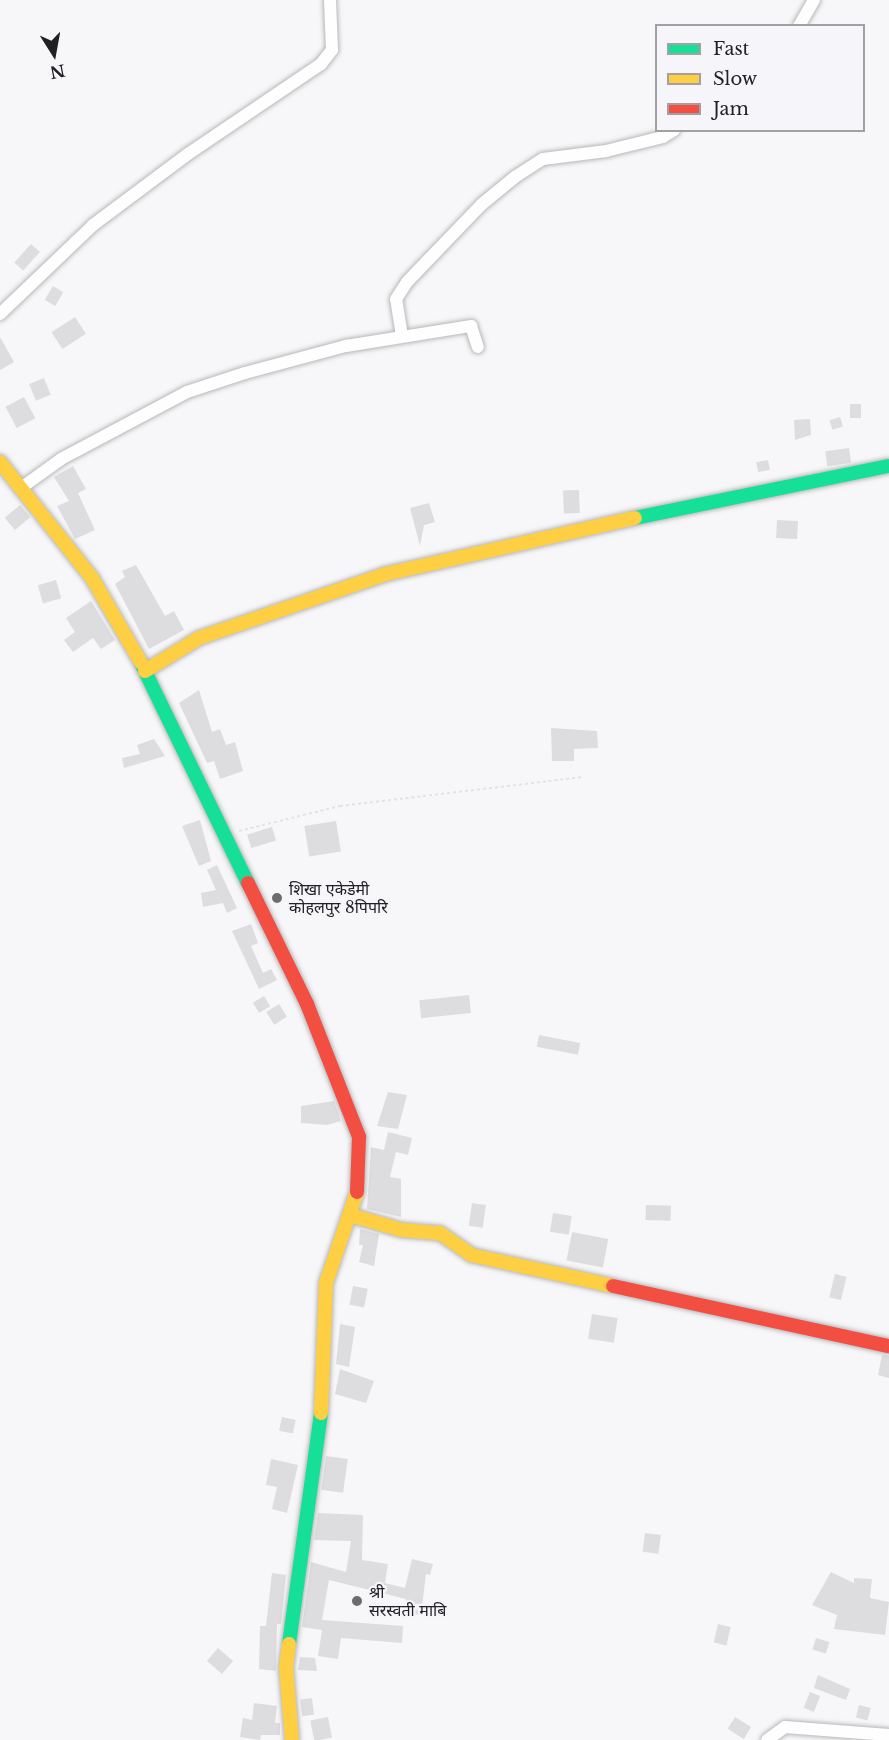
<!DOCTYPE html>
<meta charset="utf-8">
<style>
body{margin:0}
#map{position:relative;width:889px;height:1740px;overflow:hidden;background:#f7f7f9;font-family:"Libre Baskerville","Noto Sans Devanagari",serif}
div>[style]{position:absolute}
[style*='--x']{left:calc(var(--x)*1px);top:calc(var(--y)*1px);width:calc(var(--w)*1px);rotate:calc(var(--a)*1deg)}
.building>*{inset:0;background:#dddddf;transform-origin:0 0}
.path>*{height:2px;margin-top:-1px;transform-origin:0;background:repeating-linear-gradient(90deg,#e3e3e4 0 3px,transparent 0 6px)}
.roads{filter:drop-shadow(0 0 2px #b8b8ba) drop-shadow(0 0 2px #b8b8ba)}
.street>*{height:12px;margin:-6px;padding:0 6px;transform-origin:6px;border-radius:6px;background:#fefefe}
.fast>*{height:14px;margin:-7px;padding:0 7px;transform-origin:7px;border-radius:7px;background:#16e098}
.slow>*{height:14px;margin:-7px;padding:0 7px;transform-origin:7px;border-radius:7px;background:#ffcf43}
.jam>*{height:14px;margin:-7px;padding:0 7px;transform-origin:7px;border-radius:7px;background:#f24e42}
.dots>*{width:16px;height:16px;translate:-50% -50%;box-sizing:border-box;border:3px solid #f6f6fa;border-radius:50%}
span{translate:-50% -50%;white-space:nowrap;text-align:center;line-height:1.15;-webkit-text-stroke:4.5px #f6f6fa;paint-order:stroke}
.poi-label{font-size:16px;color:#212123}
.left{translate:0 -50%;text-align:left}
.legend{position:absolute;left:655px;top:24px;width:210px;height:108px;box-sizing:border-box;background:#f6f6fa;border:2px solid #a1a1a4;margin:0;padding:8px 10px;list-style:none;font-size:18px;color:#212123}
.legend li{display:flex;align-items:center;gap:12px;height:30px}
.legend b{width:30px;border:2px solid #a1a1a4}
.north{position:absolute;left:24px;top:24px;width:60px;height:60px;-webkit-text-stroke:4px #f6f6fa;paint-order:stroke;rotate:169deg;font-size:16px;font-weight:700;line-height:24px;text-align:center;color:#212123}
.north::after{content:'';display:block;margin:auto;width:21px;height:27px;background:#212123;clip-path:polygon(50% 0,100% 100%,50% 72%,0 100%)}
</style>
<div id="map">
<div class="building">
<i style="left:31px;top:244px;width:12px;height:25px;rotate:42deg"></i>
<i style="left:53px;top:286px;width:12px;height:16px;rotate:31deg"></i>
<i style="left:75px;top:317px;width:20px;height:28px;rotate:57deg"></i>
<i style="clip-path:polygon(0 337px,14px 362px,0 370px)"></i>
<i style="left:44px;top:378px;width:18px;height:16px;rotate:68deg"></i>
<i style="left:24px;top:397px;width:24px;height:21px;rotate:62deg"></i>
<i style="left:850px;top:404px;width:11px;height:14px"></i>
<i style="left:840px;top:417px;width:10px;height:11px;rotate:73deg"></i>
<i style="clip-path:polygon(810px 419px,811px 435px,795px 440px,794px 420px)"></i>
<i style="left:849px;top:448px;width:15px;height:24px;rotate:82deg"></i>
<i style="left:768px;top:460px;width:10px;height:12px;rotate:79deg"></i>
<i style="clip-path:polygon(73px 466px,86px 489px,78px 493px,95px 530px,75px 539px,57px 506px,69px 501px,54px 477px)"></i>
<i style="left:579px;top:490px;width:23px;height:16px;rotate:88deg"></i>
<i style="clip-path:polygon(429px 503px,435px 522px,424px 525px,420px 546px,410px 508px)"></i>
<i style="left:20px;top:505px;width:16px;height:20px;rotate:50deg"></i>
<i style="left:777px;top:520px;width:21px;height:18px;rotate:3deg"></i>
<i style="clip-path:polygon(136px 565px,165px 616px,174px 611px,184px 630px,149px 649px,115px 584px,125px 577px,122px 571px)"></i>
<i style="left:56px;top:580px;width:19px;height:19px;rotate:74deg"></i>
<i style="clip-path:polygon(91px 601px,115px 640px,101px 649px,93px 638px,73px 652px,64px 640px,75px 632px,66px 618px)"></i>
<i style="clip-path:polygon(199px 690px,212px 732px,220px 729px,226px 745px,235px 742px,243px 771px,220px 779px,214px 761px,207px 763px,179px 703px)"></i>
<i style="clip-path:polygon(551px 728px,597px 731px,598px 748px,574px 749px,574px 761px,552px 761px)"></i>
<i style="clip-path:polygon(154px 739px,165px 756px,124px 768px,122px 758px,140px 754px,137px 745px)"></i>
<i style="clip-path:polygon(200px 820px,211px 861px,199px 866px,182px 826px)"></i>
<i style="left:336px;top:821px;width:31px;height:32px;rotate:81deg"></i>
<i style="left:272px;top:827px;width:14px;height:26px;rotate:73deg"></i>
<i style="clip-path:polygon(217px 865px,237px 908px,227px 913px,223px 903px,203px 907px,201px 893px,216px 890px,207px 870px)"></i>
<i style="clip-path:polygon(251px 924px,258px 943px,251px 946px,263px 973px,271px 969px,277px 980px,259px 989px,232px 931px)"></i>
<i style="left:469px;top:995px;width:18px;height:50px;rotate:84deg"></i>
<i style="left:264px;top:996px;width:12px;height:13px;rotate:59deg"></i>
<i style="left:279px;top:1004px;width:15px;height:15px;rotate:58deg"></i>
<i style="left:539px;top:1035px;width:42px;height:12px;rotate:11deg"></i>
<i style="clip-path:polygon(388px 1092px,407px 1095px,398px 1129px,377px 1126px)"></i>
<i style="clip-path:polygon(334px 1101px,341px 1121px,327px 1125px,301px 1123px,301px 1106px)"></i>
<i style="clip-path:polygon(388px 1132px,412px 1138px,408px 1155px,396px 1152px,390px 1177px,401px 1179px,401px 1217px,367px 1209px,371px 1147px,384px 1150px)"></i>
<i style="left:472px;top:1203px;width:14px;height:23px;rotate:8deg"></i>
<i style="left:646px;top:1205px;width:25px;height:15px;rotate:2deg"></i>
<i style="left:553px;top:1213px;width:19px;height:19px;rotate:9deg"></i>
<i style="clip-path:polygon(360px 1229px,379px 1234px,374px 1266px,359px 1262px,363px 1245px,359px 1245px)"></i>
<i style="left:572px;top:1232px;width:37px;height:29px;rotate:11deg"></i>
<i style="left:835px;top:1274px;width:12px;height:24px;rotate:14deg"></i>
<i style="left:353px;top:1286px;width:15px;height:19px;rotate:11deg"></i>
<i style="left:592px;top:1314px;width:26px;height:25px;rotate:9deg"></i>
<i style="clip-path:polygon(340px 1324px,355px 1327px,349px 1367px,336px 1364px)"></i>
<i style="clip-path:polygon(882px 1355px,889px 1356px,889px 1378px,878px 1375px)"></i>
<i style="clip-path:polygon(340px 1369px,374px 1381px,366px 1403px,335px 1394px)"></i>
<i style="left:282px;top:1417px;width:14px;height:14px;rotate:12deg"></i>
<i style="left:326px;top:1456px;width:22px;height:34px;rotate:8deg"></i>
<i style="clip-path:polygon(271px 1459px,298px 1465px,287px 1513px,272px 1509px,277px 1487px,266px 1485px)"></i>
<i style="clip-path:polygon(318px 1513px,363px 1515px,362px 1560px,388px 1564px,385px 1583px,405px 1588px,412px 1559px,433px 1564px,430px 1575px,426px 1574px,421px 1615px,404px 1613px,406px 1599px,329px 1580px,322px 1620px,403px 1626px,402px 1643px,341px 1638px,338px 1659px,318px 1656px,322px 1630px,302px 1627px,311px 1562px,346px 1572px,351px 1541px,314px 1540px)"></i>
<i style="left:645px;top:1533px;width:16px;height:19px;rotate:7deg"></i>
<i style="clip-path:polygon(831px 1572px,854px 1583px,854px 1578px,872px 1579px,870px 1598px,889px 1602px,885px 1635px,834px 1629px,837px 1615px,812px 1605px)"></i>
<i style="clip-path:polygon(272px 1573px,286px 1575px,281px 1624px,277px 1624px,276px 1671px,259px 1669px,260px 1626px,266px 1626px)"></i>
<i style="left:718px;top:1624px;width:13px;height:19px;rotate:13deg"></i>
<i style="left:816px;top:1638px;width:14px;height:12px;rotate:17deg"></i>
<i style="left:218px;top:1648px;width:20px;height:17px;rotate:41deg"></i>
<i style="clip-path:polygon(300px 1657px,315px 1658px,317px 1671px,298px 1670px)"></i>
<i style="clip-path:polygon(818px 1675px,850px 1689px,846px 1700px,814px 1688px)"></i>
<i style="left:810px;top:1692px;width:11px;height:17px;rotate:22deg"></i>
<i style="left:312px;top:1698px;width:17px;height:12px;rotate:83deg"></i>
<i style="clip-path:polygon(254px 1703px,277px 1706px,275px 1723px,280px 1723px,280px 1735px,261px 1735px,260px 1740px,240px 1737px,243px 1718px,252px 1720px)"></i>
<i style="left:859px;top:1705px;width:12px;height:13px;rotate:14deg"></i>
<i style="left:328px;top:1717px;width:21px;height:18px;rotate:79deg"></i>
<i style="left:735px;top:1717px;width:19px;height:14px;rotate:32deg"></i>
</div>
<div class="path">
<i style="--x:239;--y:831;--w:104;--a:-13.9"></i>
<i style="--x:340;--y:806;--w:244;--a:-6.8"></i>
</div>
<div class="roads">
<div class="street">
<i style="--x:799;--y:26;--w:30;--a:-60"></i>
<i style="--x:0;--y:314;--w:129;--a:-43.7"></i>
<i style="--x:93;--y:225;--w:119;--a:-36.8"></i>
<i style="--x:188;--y:154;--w:161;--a:-34.1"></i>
<i style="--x:321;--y:64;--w:18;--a:-52"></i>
<i style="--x:332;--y:50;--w:50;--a:-92.3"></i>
<i style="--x:402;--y:336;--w:37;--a:-99"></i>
<i style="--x:396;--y:299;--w:20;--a:-57"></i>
<i style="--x:407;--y:282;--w:108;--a:-46.1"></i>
<i style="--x:482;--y:204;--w:43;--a:-39.3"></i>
<i style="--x:515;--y:177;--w:33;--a:-33"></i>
<i style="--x:543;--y:159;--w:64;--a:-7.2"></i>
<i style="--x:606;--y:151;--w:59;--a:-13.8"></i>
<i style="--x:663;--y:137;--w:13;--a:-32"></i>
<i style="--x:21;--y:488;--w:49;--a:-35.9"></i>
<i style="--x:61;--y:459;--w:143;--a:-28"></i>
<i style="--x:187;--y:392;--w:61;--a:-18.1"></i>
<i style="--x:245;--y:373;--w:105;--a:-15"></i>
<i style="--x:346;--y:346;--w:127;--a:-9.1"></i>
<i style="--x:471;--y:326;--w:22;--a:72"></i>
<i style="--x:767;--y:1740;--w:22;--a:-36"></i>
<i style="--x:785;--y:1727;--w:104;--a:4.4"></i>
</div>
<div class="fast">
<i style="--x:635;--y:518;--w:259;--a:-11.6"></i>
<i style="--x:141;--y:663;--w:245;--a:64.1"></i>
<i style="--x:289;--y:1644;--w:233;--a:-82.1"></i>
</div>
<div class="slow">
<i style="--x:0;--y:462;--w:148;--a:51.6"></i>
<i style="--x:92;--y:578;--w:98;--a:60"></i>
<i style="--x:145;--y:671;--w:63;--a:-31.4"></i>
<i style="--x:199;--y:638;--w:198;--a:-18.9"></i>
<i style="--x:386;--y:574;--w:255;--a:-12.7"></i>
<i style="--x:350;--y:1215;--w:54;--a:16.1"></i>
<i style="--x:402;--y:1230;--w:38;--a:5"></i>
<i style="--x:440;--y:1233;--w:38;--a:35"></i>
<i style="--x:471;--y:1255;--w:145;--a:12.3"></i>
<i style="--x:321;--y:1413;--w:130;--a:-87.8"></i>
<i style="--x:326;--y:1283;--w:96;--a:-71.2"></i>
<i style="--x:289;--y:1644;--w:23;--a:97"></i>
<i style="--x:286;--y:1667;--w:73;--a:85.3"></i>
</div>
<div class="jam">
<i style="--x:248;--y:883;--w:135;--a:64"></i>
<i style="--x:307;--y:1004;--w:143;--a:68.6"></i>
<i style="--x:359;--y:1137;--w:55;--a:92.1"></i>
<i style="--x:613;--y:1286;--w:282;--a:12.3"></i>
</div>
</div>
<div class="dots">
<i style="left:277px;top:898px;background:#6c6c6e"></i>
<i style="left:357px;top:1601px;background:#6c6c6e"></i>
</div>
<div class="poi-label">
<span class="left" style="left:289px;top:898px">शिखा एकेडेमी<br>कोहलपुर 8पिपरि</span>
<span class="left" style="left:369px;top:1601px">श्री<br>सरस्वती माबि</span>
</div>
<ul class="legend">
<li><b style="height:8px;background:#16e098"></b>Fast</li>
<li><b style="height:8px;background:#ffcf43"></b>Slow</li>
<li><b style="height:8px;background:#f24e42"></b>Jam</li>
</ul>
<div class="north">N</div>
</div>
